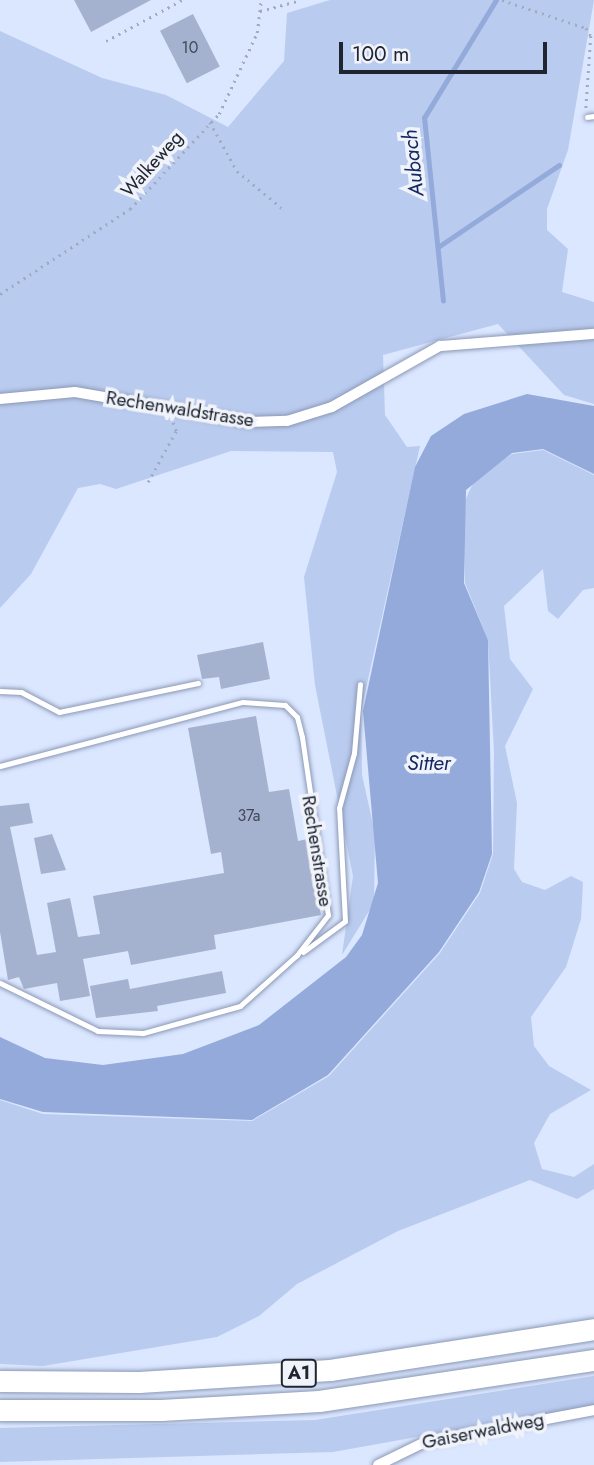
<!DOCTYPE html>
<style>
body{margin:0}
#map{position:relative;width:594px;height:1465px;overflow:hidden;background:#dbe6ff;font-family:Jost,sans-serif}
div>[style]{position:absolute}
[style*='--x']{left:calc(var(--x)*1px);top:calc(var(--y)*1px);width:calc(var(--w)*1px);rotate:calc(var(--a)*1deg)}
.green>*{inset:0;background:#bacbf0}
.water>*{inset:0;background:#94aadb}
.stream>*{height:4.5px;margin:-2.25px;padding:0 2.25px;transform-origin:2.25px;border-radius:2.25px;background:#94aadb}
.building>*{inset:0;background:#a5b2cf;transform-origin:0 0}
.path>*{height:2.5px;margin-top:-1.25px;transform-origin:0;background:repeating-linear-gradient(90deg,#a1aabf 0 2px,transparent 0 7px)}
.roads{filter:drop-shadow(0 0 2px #8b99b5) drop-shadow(0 0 2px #8b99b5)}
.service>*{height:5px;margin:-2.5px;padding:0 2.5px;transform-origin:2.5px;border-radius:2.5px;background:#fff}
.minor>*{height:10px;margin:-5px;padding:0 5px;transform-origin:5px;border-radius:5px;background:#fff}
.motorway>*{height:21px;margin:-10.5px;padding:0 10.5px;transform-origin:10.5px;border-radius:10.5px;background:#fff}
span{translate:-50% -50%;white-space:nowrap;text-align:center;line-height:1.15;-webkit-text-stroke:7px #f0f3fa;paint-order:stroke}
.number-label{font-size:16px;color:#414958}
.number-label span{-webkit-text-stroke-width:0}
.shield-label span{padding:2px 5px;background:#f0f3fa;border:2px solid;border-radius:5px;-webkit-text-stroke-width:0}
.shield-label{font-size:18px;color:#202631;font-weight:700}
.street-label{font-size:19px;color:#202631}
.water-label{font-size:21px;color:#142861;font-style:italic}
.scale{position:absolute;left:339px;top:42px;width:208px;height:32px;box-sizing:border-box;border:4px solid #202631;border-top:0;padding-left:9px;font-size:21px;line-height:24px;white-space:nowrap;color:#202631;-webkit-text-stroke:5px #f0f3fa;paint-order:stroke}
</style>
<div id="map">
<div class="green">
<i style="clip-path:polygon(330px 0,594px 0,568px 150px,547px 209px,547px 230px,568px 249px,562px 292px,594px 302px,594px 404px,564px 395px,498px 324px,383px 355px,385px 415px,407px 447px,420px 446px,361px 711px,362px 775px,375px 833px,374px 903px,342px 955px,353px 876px,315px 685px,304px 577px,337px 472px,333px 452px,231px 451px,116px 489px,100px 484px,78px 488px,31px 574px,0 608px,0 31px,102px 78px,166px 95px,228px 127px,284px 61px,287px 13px)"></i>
<i style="clip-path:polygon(543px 450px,594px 475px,594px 588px,583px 590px,558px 619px,548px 611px,543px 569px,504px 606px,510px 659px,533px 689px,505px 746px,517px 803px,514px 869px,522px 882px,545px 890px,571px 876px,583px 882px,581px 919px,566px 967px,531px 1017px,534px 1046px,549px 1066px,591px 1090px,550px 1114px,534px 1143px,542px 1169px,574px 1177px,594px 1164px,594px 1189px,577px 1199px,530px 1180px,398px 1231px,297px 1284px,259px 1316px,217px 1337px,43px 1366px,0 1364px,0 1100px,43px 1114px,252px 1121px,329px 1076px,440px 953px,480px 893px,493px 854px,494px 752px,488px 640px,465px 583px,463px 505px,475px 479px,495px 464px,512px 454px)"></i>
<i style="clip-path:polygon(594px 1376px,594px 1405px,333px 1452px,0 1462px,0 1428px,315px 1420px)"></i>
</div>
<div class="water">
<i style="clip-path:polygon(527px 394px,594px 406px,594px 474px,543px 449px,512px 453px,466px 490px,464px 583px,488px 640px,492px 854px,479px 892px,439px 952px,328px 1075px,252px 1120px,43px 1112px,0 1099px,0 1037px,45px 1058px,103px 1065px,183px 1054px,259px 1025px,346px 957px,362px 935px,378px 883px,363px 711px,415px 467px,431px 436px,464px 414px)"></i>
</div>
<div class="stream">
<i style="--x:438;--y:247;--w:146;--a:-34.1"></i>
<i style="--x:443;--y:301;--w:184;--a:-95.9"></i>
<i style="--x:424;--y:118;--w:138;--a:-58.6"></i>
</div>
<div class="building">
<i style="clip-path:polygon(74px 0,151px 0,91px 32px)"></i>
<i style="left:193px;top:14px;width:59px;height:37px;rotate:63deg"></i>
<i style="clip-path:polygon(263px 642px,270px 679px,221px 689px,219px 677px,202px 679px,197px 655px)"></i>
<i style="clip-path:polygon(256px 716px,269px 792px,289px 789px,298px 841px,308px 839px,321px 915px,214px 935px,216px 949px,131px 965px,128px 951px,83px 959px,90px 996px,60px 1001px,57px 983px,24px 989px,19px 977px,8px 980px,0 932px,0 806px,29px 803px,33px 823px,10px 827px,37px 955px,56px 952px,47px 903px,70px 898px,78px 937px,100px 934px,93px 896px,224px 873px,221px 852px,211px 854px,188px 728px)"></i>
<i style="clip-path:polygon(52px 834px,66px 870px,41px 874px,34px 838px)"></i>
<i style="clip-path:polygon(222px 971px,226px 993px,157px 1006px,158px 1011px,96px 1018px,90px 986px,128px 979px,130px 989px)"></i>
</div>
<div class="path">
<i style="--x:502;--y:0;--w:89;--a:18.4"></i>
<i style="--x:586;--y:28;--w:9;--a:58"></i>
<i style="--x:591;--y:36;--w:73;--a:93.9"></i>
<i style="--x:260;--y:11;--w:42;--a:-15"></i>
<i style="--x:106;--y:41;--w:86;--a:-28.3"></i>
<i style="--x:210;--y:122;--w:56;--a:61.1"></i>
<i style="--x:237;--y:171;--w:60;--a:39.6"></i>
<i style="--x:0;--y:294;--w:155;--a:-33.2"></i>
<i style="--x:130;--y:209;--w:130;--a:-46.9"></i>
<i style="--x:219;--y:114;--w:89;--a:-64.9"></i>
<i style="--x:257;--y:33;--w:33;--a:-83"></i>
<i style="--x:148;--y:482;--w:58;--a:-61.2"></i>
<i style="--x:176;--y:431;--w:12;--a:-110"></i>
</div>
<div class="roads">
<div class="service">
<i style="--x:587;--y:117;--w:7;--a:-8"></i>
<i style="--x:0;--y:691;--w:21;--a:3"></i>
<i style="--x:21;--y:692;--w:43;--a:27.8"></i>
<i style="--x:59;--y:712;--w:142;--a:-11.8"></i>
<i style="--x:0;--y:766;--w:251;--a:-14.8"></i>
<i style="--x:243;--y:702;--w:42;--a:4.1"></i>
<i style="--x:285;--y:705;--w:17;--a:45"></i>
<i style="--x:297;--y:717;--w:21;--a:76"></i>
<i style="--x:302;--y:737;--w:180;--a:81.7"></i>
<i style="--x:328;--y:915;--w:51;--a:127.8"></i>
<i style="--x:297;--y:955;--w:76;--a:138.2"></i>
<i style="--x:240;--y:1006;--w:101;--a:164.4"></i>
<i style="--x:143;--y:1033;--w:45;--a:-177.5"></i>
<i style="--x:98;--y:1031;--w:109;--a:-153.9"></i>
<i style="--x:303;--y:952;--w:52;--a:-36.4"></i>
<i style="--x:345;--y:921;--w:113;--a:-93"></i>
<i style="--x:339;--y:808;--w:57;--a:-74.7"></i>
<i style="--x:354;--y:753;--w:69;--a:-85"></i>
</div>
<div class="minor">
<i style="--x:0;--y:399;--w:75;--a:-5.3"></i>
<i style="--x:75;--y:392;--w:177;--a:9.8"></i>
<i style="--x:249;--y:422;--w:38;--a:-2"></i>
<i style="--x:287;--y:421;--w:47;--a:-17.3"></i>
<i style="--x:332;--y:407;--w:124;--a:-29.5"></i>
<i style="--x:440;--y:346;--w:154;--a:-4.5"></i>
<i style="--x:378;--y:1465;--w:52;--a:-26.1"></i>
<i style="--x:425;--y:1442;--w:172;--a:-10.7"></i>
</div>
<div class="motorway">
<i style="--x:0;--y:1381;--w:139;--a:0.4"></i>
<i style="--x:139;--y:1382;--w:191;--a:-3.6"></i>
<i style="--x:330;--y:1370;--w:267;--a:-8.8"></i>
<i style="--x:0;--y:1410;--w:161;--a:0"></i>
<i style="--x:161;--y:1410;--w:158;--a:-3.3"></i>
<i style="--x:319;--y:1401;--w:278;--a:-8.5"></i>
</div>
</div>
<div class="number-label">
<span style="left:190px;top:48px">10</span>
<span style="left:249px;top:816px">37a</span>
</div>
<div class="shield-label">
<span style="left:299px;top:1373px">A1</span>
</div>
<div class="street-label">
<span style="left:152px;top:164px;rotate:-48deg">Walkeweg</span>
<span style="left:180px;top:409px;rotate:9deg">Rechenwaldstrasse</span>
<span style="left:317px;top:851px;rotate:81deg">Rechenstrasse</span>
<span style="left:483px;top:1431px;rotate:-11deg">Gaiserwaldweg</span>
</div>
<div class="water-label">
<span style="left:413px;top:163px;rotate:-96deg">Aubach</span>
<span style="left:429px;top:763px">Sitter</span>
</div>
<div class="scale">100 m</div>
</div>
